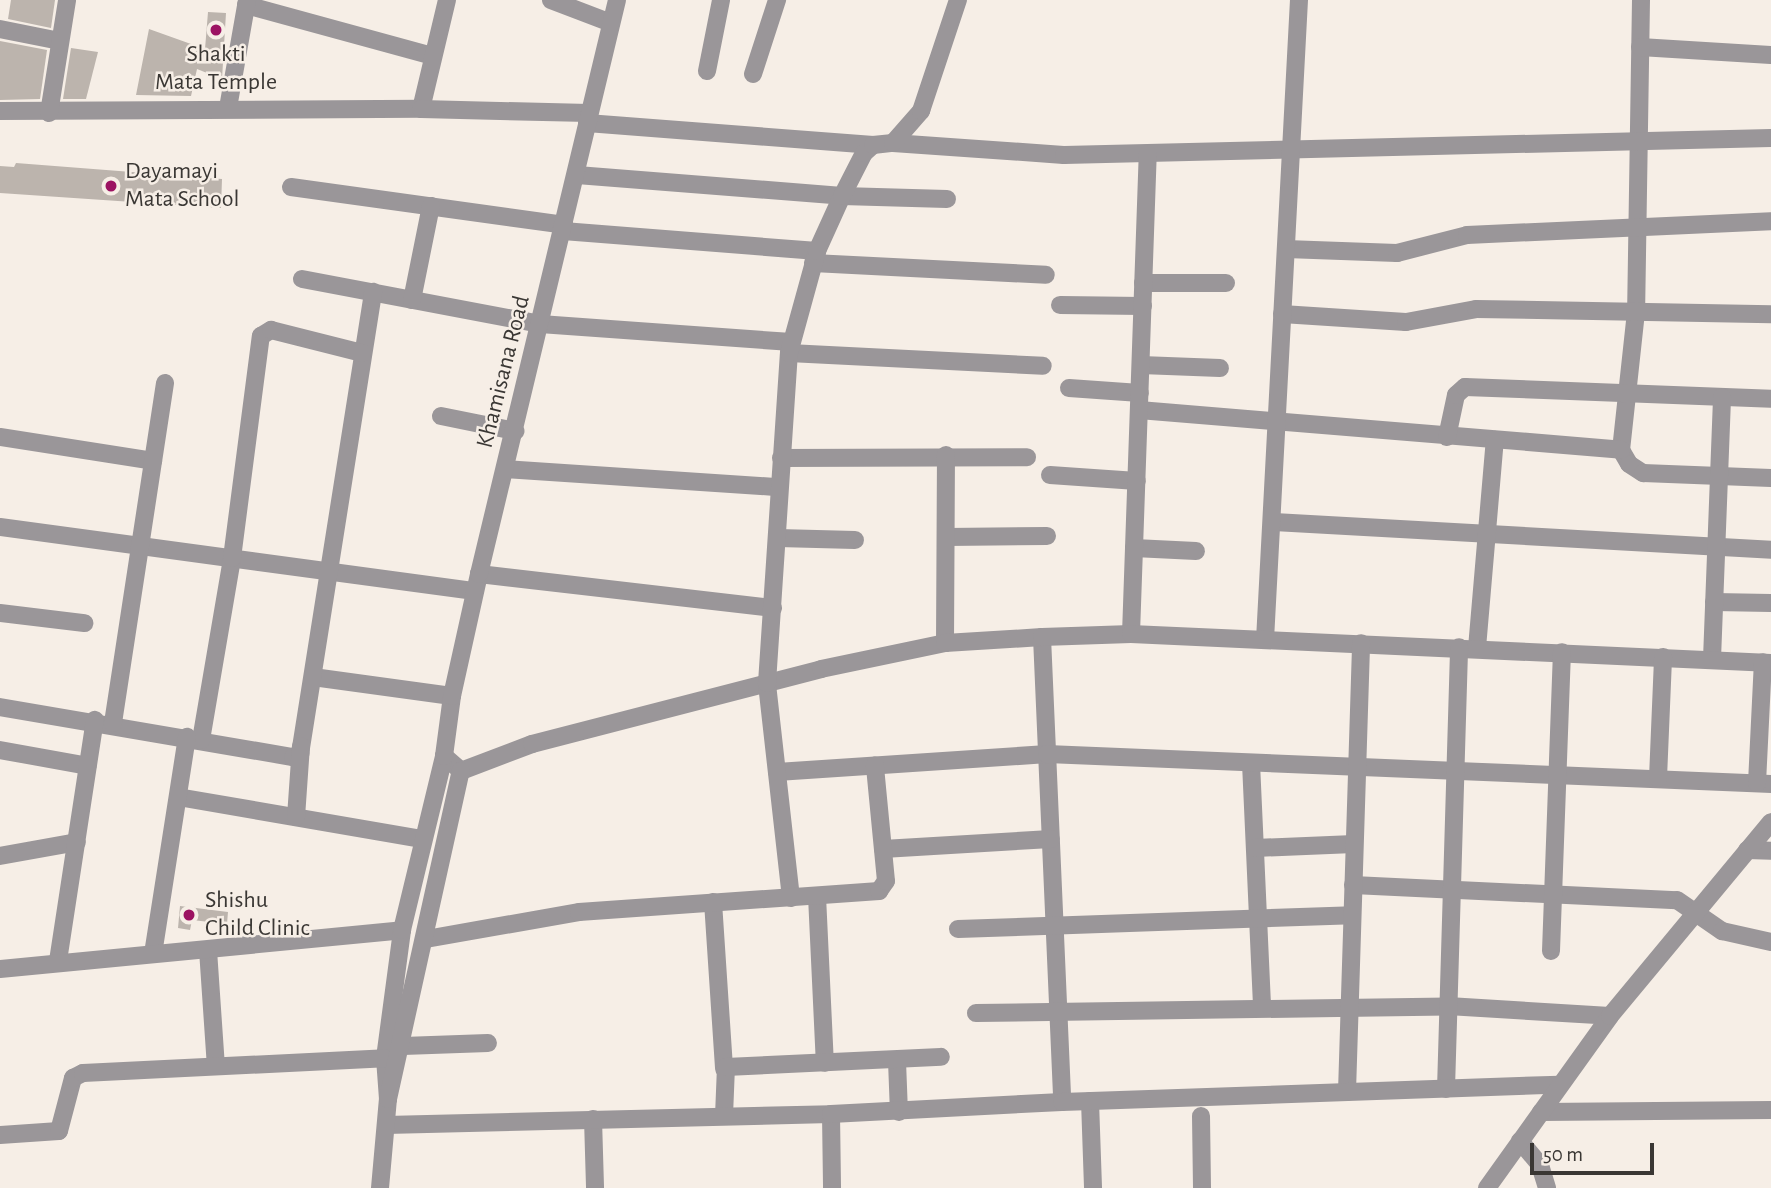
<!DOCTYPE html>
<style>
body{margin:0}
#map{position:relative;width:1771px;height:1188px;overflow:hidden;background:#f6eee6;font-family:"Alegreya Sans",sans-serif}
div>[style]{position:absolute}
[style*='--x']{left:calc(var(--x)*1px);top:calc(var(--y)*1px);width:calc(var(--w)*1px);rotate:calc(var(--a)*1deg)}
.building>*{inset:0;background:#bcb4ad}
.minor>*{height:18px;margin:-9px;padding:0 9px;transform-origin:9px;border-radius:9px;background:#9a9699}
.dots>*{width:19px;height:19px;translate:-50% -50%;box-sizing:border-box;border:4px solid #f6eee6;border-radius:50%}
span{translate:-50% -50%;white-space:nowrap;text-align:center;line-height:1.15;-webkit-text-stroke:5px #f6eee6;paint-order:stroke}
.poi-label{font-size:24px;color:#3a3734}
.left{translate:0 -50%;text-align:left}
.street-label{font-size:24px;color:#3a3734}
.scale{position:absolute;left:1530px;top:1143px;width:124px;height:32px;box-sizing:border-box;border:4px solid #3a3734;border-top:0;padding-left:9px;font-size:21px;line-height:24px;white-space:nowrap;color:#3a3734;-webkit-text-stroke:5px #f6eee6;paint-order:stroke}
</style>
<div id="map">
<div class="building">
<i style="clip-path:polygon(11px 0,55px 0,51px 28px,8px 19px)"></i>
<i style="clip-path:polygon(208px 12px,226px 13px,222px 79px,197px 69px,191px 96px,136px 95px,149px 29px,205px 49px)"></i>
<i style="clip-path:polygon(0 41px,47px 50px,40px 99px,0 100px)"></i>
<i style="clip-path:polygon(71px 48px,98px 52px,86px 99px,63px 99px)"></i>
<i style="clip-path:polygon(16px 163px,222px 179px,221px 208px,0 193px,0 166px,14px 167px)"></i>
<i style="clip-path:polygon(180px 906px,228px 912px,227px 924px,192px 920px,190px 930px,178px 928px)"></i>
</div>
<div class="minor">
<i style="--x:551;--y:0;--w:64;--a:21"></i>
<i style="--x:1641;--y:0;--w:312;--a:90.9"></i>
<i style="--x:1636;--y:312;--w:139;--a:96.2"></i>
<i style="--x:1621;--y:450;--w:16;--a:60"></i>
<i style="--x:1629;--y:464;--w:17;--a:33"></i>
<i style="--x:1643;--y:473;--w:128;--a:2.2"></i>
<i style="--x:246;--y:5;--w:193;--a:15.3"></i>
<i style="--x:0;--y:29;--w:61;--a:11.3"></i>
<i style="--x:1640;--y:47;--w:131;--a:3.5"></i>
<i style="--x:707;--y:71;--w:72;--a:-78.8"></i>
<i style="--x:753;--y:74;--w:78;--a:-72"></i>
<i style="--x:228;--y:108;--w:110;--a:-80"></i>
<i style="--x:421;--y:109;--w:112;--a:-76.6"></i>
<i style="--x:0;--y:111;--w:421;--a:-0.3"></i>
<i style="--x:421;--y:109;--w:168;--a:1.4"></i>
<i style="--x:49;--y:113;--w:114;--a:-80.9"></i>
<i style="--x:587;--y:123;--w:287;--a:4.4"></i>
<i style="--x:893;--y:143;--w:171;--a:4"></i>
<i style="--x:1064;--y:155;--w:707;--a:-1.38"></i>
<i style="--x:577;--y:175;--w:266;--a:4.5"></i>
<i style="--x:842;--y:196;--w:105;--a:1.6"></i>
<i style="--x:291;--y:187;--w:276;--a:7.9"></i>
<i style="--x:563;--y:231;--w:255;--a:4.5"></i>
<i style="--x:1286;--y:249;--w:111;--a:2.1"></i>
<i style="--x:1397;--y:253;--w:72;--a:-14.4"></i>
<i style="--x:1467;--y:235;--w:304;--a:-2.6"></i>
<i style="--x:813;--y:263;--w:233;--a:2.9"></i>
<i style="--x:302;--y:279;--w:242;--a:10.7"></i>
<i style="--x:540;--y:324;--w:252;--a:4.1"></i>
<i style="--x:1143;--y:283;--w:83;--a:0"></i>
<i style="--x:412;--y:300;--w:96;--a:-78.6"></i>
<i style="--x:1060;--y:305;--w:83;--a:0.7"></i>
<i style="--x:1282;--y:314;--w:124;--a:3.7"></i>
<i style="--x:1406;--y:322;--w:71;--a:-10.5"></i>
<i style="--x:1476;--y:309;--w:295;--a:1"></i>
<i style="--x:789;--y:353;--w:254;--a:2.9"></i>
<i style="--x:1141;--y:365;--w:79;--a:2.2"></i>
<i style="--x:1069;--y:388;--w:71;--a:4"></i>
<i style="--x:1139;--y:410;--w:484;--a:4.7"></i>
<i style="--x:441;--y:416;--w:76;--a:11.5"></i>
<i style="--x:0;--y:437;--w:155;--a:8.9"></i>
<i style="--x:1447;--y:437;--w:43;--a:-77.9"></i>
<i style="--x:1456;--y:395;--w:12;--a:-42"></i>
<i style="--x:1465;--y:387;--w:306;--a:2.2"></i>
<i style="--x:781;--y:458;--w:246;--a:-0.2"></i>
<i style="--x:505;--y:469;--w:274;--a:3.8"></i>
<i style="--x:1050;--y:475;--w:87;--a:3.9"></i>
<i style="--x:1274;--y:522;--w:498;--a:3.2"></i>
<i style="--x:0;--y:527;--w:479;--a:7.7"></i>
<i style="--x:946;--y:537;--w:101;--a:-0.6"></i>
<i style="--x:778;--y:538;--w:77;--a:1.5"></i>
<i style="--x:1134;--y:548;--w:62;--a:2.8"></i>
<i style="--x:479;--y:574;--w:296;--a:6.6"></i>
<i style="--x:1714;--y:602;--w:57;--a:1"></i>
<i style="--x:0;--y:613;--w:85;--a:6.8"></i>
<i style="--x:1131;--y:634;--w:480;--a:-88"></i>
<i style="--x:1042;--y:637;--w:465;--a:87.5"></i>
<i style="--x:1265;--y:640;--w:641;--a:-86.96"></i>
<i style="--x:945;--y:643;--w:188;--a:-89.7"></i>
<i style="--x:1477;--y:648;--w:209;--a:-85.1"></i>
<i style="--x:1712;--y:659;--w:262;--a:-87.8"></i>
<i style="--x:313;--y:677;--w:140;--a:7.8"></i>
<i style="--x:0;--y:707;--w:297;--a:9.7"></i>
<i style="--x:293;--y:757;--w:8;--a:-23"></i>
<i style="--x:300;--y:754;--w:468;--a:-81"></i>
<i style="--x:113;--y:723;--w:344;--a:-81.3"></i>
<i style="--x:201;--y:740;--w:185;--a:-80.3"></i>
<i style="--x:232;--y:558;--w:224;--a:-82.6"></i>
<i style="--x:261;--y:336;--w:12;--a:-31"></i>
<i style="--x:271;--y:330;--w:94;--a:14.2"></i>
<i style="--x:0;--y:750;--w:89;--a:10.3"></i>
<i style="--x:444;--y:756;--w:23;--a:41"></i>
<i style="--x:461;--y:771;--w:76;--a:-20.8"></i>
<i style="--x:532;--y:744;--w:299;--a:-14.5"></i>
<i style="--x:821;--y:669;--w:127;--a:-11.8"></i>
<i style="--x:945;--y:643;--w:97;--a:-3.5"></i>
<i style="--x:1042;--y:637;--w:89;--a:-1.9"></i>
<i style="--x:1131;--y:634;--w:641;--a:2.59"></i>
<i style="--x:1251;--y:763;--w:245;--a:87.4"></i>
<i style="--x:777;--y:772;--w:271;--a:-3.8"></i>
<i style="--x:1047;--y:754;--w:725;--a:2.37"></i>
<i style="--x:1658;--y:778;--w:121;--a:-87.6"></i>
<i style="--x:1757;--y:783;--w:121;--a:-87.2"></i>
<i style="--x:178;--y:797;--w:248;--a:9.8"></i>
<i style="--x:296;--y:817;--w:71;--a:-86"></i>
<i style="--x:1255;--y:848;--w:99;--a:-2.3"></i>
<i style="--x:883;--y:849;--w:168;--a:-3.4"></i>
<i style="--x:1747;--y:850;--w:24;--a:2"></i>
<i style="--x:0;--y:856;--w:78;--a:-10.3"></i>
<i style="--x:1353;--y:885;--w:324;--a:2.7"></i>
<i style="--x:1677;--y:900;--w:55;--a:34.6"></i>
<i style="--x:1722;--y:931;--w:50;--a:12.7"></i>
<i style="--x:817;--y:896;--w:167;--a:87.3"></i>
<i style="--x:791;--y:898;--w:216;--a:-96.4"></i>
<i style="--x:767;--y:683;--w:331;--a:-86.2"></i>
<i style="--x:789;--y:353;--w:106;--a:-74.6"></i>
<i style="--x:817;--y:251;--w:60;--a:-65.6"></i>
<i style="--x:842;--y:196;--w:48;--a:-62.9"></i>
<i style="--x:864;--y:153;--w:12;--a:-42"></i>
<i style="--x:873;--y:145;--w:20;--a:-6"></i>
<i style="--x:893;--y:143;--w:43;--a:-48.8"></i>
<i style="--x:921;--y:111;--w:117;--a:-71.6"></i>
<i style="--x:713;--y:902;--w:167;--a:86.2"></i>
<i style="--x:958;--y:929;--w:394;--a:-2"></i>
<i style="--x:426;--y:939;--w:155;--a:-10"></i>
<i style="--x:579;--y:912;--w:301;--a:-4"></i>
<i style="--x:879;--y:891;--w:12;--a:-55"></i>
<i style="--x:886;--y:881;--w:116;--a:-95.5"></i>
<i style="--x:208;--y:950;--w:116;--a:86.1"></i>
<i style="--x:1551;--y:951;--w:299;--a:-87.9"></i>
<i style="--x:153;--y:954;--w:220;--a:-81.1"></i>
<i style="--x:58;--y:961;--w:244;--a:-81.3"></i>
<i style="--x:0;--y:969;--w:404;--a:-5.5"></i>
<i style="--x:976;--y:1013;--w:472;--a:-0.8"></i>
<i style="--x:1448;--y:1006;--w:162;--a:3.5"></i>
<i style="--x:403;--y:1046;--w:85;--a:-2"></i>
<i style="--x:897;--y:1061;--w:51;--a:87.8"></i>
<i style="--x:1446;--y:1089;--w:442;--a:-88.3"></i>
<i style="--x:1347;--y:1092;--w:449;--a:-88.2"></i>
<i style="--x:388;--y:1099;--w:41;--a:-94.2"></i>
<i style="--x:385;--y:1058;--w:129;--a:-82.4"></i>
<i style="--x:402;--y:930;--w:179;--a:-76.4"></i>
<i style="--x:444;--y:756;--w:61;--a:-82.4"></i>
<i style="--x:452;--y:696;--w:125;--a:-77.5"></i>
<i style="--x:479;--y:574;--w:590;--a:-76.48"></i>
<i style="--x:1090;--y:1101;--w:87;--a:88"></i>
<i style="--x:1541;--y:1112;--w:230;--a:-0.5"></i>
<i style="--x:831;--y:1114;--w:74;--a:89.2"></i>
<i style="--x:724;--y:1116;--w:49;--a:-87.7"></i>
<i style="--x:726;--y:1067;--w:215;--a:-2.7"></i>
<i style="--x:1201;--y:1116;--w:72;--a:89.2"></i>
<i style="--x:593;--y:1119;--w:69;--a:88.3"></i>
<i style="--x:386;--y:1125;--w:445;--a:-1.4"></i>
<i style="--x:831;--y:1114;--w:231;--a:-3"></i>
<i style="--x:1062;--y:1102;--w:498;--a:-2"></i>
<i style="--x:0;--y:1135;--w:59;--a:-3.9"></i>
<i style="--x:59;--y:1131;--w:55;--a:-75.2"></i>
<i style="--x:73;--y:1078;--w:11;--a:-27"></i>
<i style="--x:83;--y:1073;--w:302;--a:-2.8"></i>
<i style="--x:1520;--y:1141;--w:31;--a:50"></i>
<i style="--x:1540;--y:1165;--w:24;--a:73"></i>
<i style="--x:380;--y:1188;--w:89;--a:-84.9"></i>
<i style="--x:388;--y:1099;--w:336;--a:-77.5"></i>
<i style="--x:1487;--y:1188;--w:211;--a:-54.4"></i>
<i style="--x:1610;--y:1016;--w:252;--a:-50.3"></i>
</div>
<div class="dots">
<i style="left:216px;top:30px;background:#9c1262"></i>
<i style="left:111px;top:186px;background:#9c1262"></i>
<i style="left:189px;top:915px;background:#9c1262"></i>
</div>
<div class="poi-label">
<span style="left:216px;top:69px">Shakti<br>Mata Temple</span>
<span class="left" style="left:125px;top:186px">Dayamayi<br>Mata School</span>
<span class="left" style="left:205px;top:915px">Shishu<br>Child Clinic</span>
</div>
<div class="street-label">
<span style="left:504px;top:372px;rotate:-76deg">Khamisana Road</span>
</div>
<div class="scale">50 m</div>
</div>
